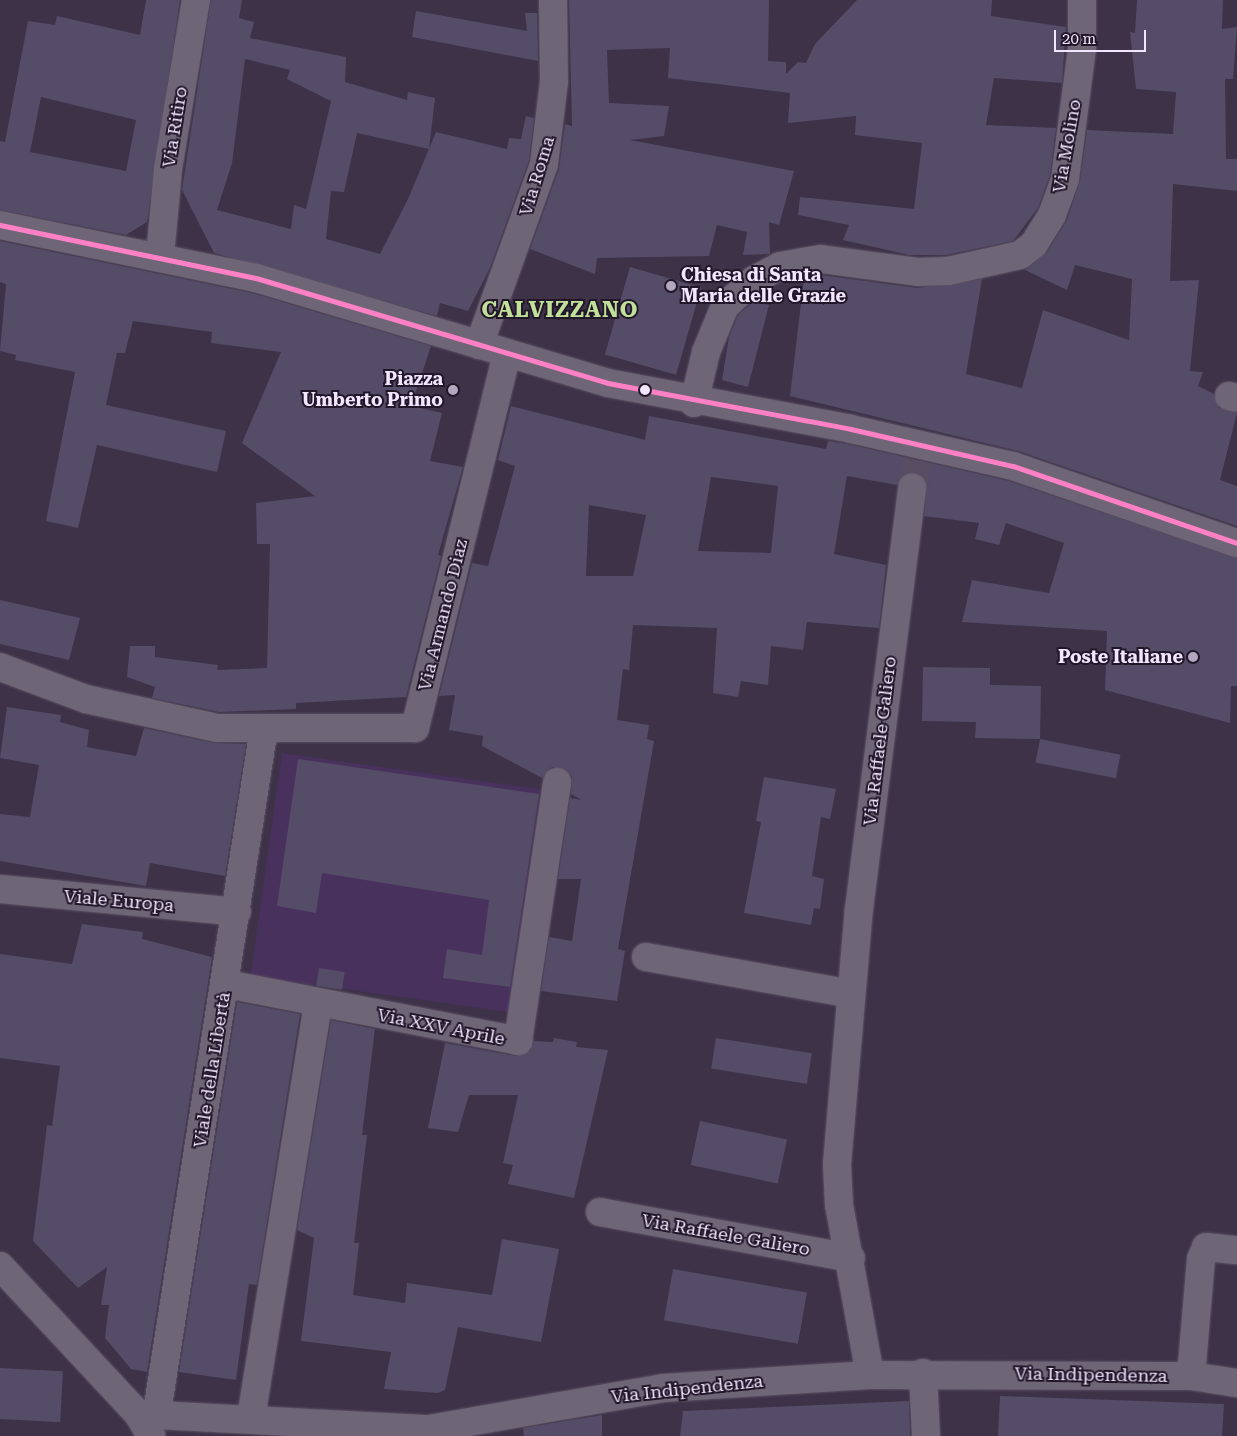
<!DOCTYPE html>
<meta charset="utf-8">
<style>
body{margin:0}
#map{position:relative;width:1237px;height:1436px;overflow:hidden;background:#3e3248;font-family:"Roboto Serif",serif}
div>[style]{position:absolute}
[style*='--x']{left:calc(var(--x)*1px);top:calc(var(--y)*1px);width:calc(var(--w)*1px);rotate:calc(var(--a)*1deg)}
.built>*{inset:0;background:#48315d;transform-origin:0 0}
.building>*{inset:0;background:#554c68;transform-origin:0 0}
.minor-tunnel>*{height:28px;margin-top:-14px;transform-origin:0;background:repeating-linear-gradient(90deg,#594d63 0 28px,transparent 0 42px)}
.roads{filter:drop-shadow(0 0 1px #5b5064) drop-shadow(0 0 1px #5b5064)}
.minor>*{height:28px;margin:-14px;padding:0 14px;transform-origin:14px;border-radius:14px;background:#6e6576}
.bus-1>*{height:5px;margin:-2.5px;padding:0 2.5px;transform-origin:2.5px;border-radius:2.5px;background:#ff80c5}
.dots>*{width:14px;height:14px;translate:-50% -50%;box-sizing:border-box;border:2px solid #211729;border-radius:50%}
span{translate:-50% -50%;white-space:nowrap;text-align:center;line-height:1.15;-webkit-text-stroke:4px #211729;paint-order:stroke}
.street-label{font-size:18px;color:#f2e5ff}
.poi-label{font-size:18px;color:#f2e5ff;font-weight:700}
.left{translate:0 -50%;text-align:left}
.right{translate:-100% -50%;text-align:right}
.district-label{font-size:22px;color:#c1e099;font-weight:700;letter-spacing:1px}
.scale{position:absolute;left:1054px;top:30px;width:92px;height:22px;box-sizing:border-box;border:2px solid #f2e5ff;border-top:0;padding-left:6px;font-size:15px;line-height:18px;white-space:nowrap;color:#f2e5ff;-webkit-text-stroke:4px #211729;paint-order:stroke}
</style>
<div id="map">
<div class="built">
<i style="left:282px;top:753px;width:261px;height:225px;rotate:8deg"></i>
</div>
<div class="building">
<i style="clip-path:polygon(evenodd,146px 0,180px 0,147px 222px,126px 235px,0 210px,0 141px,5px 142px,28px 21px,55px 25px,57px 16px,140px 35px,146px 0,41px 97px,136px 120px,126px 171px,30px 152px,41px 97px)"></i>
<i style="clip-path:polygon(evenodd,211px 0,242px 0,239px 18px,254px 22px,250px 38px,346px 57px,345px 82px,407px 100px,408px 92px,435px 98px,429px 149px,357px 133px,344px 192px,331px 191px,326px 239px,380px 254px,408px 199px,436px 132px,507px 149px,509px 138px,521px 139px,526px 116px,534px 118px,529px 160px,490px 268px,468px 311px,440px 303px,437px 316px,214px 253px,182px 190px,211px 0,245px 59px,290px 70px,287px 79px,331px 101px,306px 209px,294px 205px,291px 229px,217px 210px,232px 163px,245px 59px)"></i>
<i style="clip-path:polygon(537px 0,538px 61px,412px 37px,416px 11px,527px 31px,525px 13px,537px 13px)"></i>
<i style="clip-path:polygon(569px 0,769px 0,768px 61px,786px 62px,786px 74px,798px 62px,806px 63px,815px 44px,857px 0,992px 0,991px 16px,1066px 27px,1062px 83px,994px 78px,986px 125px,1056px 128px,1050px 175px,1038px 208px,1013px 241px,946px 255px,909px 255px,843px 240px,849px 225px,798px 215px,800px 197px,914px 209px,922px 143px,855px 135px,856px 116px,788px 123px,790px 93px,668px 78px,670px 48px,607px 50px,609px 103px,669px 106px,664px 136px,630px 140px,794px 171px,779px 225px,769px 222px,770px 254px,743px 255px,747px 232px,717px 225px,709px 256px,597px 258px,595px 274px,530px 249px,559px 169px,565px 124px,572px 126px)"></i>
<i style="clip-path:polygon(1137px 0,1223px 0,1222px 29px,1237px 27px,1233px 79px,1225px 79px,1226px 159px,1237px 159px,1237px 191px,1173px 184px,1170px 281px,1199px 280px,1190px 371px,1203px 372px,1198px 386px,1214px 394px,1219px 408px,1237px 413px,1220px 480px,1237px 486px,1237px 526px,1018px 451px,790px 396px,804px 278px,821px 275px,917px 288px,982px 279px,966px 374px,1022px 388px,1043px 310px,1129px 340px,1132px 279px,1075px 265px,1067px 290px,1025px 270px,1047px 252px,1067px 220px,1080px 181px,1087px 130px,1173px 134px,1176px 92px,1136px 89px,1130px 32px,1135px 33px)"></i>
<i style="clip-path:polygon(0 241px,252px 293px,431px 346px,411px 406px,442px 413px,430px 461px,463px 467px,438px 555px,441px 556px,406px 697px,296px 703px,296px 709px,219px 712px,152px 698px,155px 687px,127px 677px,130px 646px,155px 646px,155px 657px,218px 665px,217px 670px,267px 668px,270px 544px,257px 544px,256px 503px,315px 496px,242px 443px,281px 352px,211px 343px,212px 332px,133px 321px,125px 353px,117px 353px,106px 405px,226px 431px,217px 472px,97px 445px,78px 528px,46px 521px,75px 372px,15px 360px,16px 355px,0 351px,6px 284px,0 282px)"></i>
<i style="left:630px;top:267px;width:74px;height:91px;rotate:16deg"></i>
<i style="clip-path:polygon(754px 301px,769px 305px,748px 387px,722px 380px,729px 337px,738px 315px)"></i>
<i style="clip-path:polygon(evenodd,511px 406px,645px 440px,649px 416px,826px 449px,828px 441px,848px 444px,1009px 481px,1237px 558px,1237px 686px,1231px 686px,1230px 723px,1105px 690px,1107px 631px,962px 622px,972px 580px,1049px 593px,1064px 543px,1006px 523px,999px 545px,975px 539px,979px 523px,924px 516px,927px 481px,914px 472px,906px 473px,897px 485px,847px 476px,834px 554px,886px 565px,879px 628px,807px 622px,803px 650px,771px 646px,768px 685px,741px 681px,738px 697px,713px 693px,717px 628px,633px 625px,629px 670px,623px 669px,617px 720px,649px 725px,647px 739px,654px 741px,618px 949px,625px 951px,617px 1001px,541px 991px,549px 937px,572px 941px,581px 879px,558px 879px,570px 798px,582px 800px,571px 794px,572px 777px,566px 770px,552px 767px,542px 778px,482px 746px,483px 736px,449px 730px,455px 695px,439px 696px,472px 563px,488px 566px,515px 466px,498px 460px,511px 406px,711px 477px,778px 486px,771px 553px,698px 551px,711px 477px,511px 406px,589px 505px,646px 515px,633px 576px,586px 576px,589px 505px)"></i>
<i style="clip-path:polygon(0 600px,80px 618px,69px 660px,0 644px)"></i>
<i style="clip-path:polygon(923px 667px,990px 668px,990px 685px,1041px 686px,1040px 739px,975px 738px,976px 722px,922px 721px)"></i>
<i style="clip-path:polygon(7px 707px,61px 715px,60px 722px,89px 730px,87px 747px,136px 756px,144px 728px,214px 743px,246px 744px,225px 876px,150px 863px,146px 886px,0 861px,0 814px,30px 817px,39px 765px,0 758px)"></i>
<i style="left:1040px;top:739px;width:82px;height:24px;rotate:11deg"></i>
<i style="clip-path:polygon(298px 759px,539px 794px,510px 987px,443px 978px,447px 949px,482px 955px,489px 900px,322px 873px,316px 913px,277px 906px)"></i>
<i style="clip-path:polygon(764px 777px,836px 789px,830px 819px,821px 817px,812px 876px,824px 879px,820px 909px,814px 908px,811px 925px,744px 913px,761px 822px,756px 821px)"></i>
<i style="clip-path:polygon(82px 924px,143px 932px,142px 939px,212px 957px,147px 1372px,131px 1369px,105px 1338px,109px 1305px,101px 1305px,107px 1267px,78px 1288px,33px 1241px,47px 1125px,52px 1126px,60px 1066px,0 1058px,0 954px,72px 964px)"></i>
<i style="left:319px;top:968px;width:26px;height:18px;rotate:9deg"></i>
<i style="clip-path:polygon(237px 1002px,300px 1014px,257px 1285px,249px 1284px,236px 1380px,179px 1372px)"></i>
<i style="clip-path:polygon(331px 1020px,375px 1029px,362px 1135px,367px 1135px,354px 1243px,359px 1243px,353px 1295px,405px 1303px,407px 1283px,492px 1295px,502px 1239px,559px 1249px,541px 1342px,458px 1327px,445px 1390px,438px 1393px,384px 1389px,391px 1352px,301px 1341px,314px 1238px,297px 1230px)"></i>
<i style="clip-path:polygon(554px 1038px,577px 1042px,576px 1047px,608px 1050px,574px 1198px,508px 1184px,513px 1165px,503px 1163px,518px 1095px,469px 1095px,458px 1132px,428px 1128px,445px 1043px,516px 1056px,530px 1051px,534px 1041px,553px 1042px)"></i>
<i style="left:716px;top:1038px;width:97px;height:31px;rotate:9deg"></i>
<i style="left:700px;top:1121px;width:89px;height:45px;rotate:12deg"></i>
<i style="left:673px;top:1269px;width:136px;height:52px;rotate:10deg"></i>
<i style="left:0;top:1368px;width:63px;height:51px;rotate:3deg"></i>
<i style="clip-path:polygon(1000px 1396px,1224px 1404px,1222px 1436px,998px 1436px)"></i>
<i style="clip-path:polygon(909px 1401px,910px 1436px,680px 1436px,683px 1411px)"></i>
<i style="clip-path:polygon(602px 1415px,602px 1436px,524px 1436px,523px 1428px)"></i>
</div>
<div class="minor-tunnel">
<i style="--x:912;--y:487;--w:27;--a:-77"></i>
</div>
<div class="roads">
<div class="minor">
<i style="--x:0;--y:225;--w:261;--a:11.7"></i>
<i style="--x:256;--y:278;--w:367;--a:16.6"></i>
<i style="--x:608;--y:383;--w:247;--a:10.7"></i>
<i style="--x:851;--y:429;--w:166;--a:12.9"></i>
<i style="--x:1013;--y:466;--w:237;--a:19"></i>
<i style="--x:160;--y:256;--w:87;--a:-84.7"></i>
<i style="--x:168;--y:169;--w:171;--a:-80.6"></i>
<i style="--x:479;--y:345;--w:192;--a:-70.2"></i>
<i style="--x:544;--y:164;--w:84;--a:-83.1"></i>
<i style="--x:554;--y:81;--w:81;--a:-90.7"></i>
<i style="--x:1229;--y:396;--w:8;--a:14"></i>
<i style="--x:694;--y:403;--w:52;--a:-76.8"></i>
<i style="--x:706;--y:352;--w:50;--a:-67.6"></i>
<i style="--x:725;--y:306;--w:39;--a:-42"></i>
<i style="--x:754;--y:280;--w:30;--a:-28"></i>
<i style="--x:780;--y:266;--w:42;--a:-9.7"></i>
<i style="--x:821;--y:259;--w:97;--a:7.7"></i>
<i style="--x:917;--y:272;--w:31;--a:-2"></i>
<i style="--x:948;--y:271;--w:74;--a:-12.5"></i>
<i style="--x:1020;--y:255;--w:18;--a:-38"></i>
<i style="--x:1034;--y:244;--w:34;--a:-58"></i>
<i style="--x:1052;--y:215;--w:38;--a:-70"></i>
<i style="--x:1065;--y:179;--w:132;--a:-82.6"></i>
<i style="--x:1082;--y:48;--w:48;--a:-90"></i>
<i style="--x:0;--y:667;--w:92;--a:20.4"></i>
<i style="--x:86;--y:699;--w:134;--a:12.5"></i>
<i style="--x:217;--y:728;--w:198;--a:0"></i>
<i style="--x:415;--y:728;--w:385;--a:-76.2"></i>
<i style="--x:0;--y:889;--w:238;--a:5.5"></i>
<i style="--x:646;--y:957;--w:208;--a:10.2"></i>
<i style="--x:226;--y:984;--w:298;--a:11"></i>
<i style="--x:518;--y:1041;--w:262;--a:-81.4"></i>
<i style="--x:600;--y:1212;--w:255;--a:10.4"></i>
<i style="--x:0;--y:1266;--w:202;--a:47"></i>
<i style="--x:138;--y:1414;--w:26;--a:59"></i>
<i style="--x:923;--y:1373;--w:63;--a:87.3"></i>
<i style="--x:870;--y:1375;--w:173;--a:-100.3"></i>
<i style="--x:839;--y:1205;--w:41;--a:-92.8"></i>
<i style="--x:837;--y:1164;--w:256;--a:-85.1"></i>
<i style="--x:859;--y:909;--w:425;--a:-82.8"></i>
<i style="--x:1191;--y:1376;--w:117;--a:-85.1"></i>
<i style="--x:1201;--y:1259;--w:13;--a:-67"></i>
<i style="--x:1206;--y:1247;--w:31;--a:6"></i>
<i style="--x:157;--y:1412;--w:692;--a:-81.11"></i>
<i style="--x:138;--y:1414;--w:291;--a:3"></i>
<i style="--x:429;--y:1429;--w:239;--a:-9.9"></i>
<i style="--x:664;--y:1388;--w:206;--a:-3.6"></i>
<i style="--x:870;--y:1375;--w:321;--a:0.2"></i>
<i style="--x:1191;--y:1376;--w:47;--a:8.7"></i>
<i style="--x:251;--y:1418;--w:419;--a:-80.8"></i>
</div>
</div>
<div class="bus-1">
<i style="--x:0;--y:225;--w:261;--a:11.7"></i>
<i style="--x:256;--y:278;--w:367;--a:16.6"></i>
<i style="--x:608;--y:383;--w:247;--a:10.7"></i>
<i style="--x:851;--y:429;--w:166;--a:12.9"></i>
<i style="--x:1013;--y:466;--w:237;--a:19"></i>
</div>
<div class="dots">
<i style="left:671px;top:286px;background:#b3a6bf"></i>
<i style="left:453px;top:390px;background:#b3a6bf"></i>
<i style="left:645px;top:390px;background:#f2e5ff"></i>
<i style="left:1193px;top:657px;background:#b3a6bf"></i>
</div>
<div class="street-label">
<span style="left:175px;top:127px;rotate:-81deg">Via Ritiro</span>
<span style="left:1067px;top:146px;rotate:-80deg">Via Molino</span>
<span style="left:537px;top:176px;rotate:-73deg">Via Roma</span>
<span style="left:443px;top:615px;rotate:-76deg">Via Armando Diaz</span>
<span style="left:880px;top:741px;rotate:-83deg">Via Raffaele Galiero</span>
<span style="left:119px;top:901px;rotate:5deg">Viale Europa</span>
<span style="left:441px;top:1027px;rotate:11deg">Via XXV Aprile</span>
<span style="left:212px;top:1070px;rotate:-81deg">Viale della Libertà</span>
<span style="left:726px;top:1235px;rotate:10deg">Via Raffaele Galiero</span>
<span style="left:1091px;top:1375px;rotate:1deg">Via Indipendenza</span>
<span style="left:687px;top:1389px;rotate:-6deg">Via Indipendenza</span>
</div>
<div class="poi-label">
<span class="left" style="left:681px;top:286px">Chiesa di Santa<br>Maria delle Grazie</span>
<span class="right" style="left:443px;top:390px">Piazza<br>Umberto Primo</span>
<span class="right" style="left:1183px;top:657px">Poste Italiane</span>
</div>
<div class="district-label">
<span style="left:560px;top:310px">CALVIZZANO</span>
</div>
<div class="scale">20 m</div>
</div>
